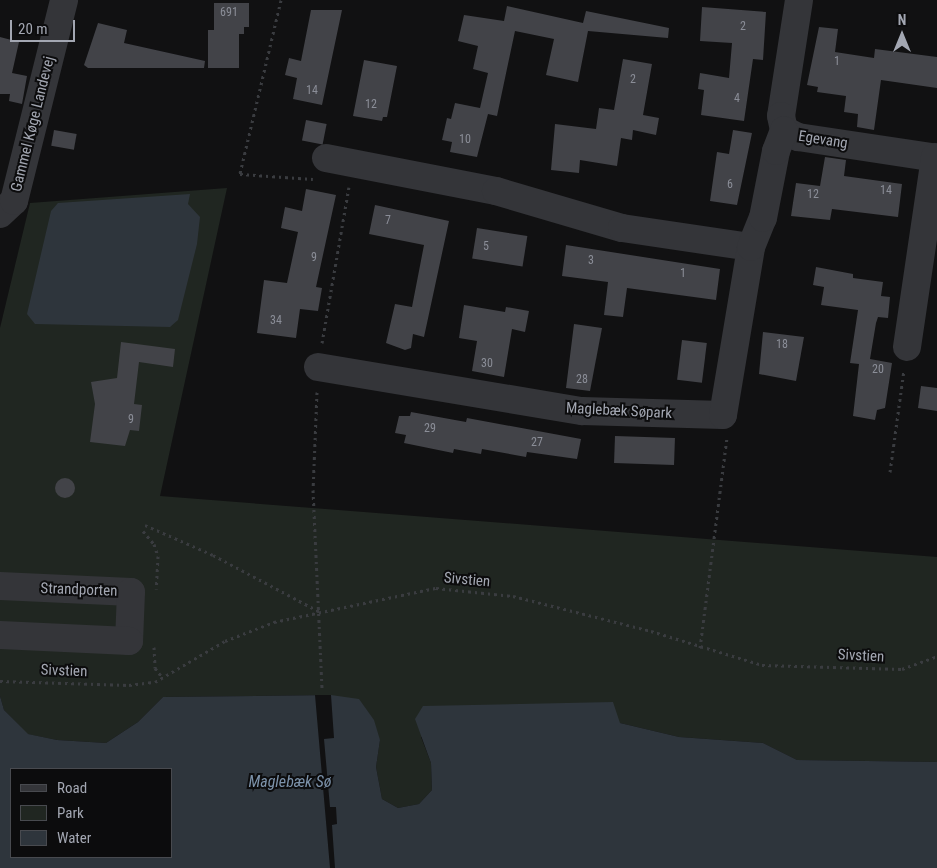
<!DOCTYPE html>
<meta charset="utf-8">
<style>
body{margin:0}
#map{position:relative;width:937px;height:868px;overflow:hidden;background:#111112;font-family:"Roboto Condensed",sans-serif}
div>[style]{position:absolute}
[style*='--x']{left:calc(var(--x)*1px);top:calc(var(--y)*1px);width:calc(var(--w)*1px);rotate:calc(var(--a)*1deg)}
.green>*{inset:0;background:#202621}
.water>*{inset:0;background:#2e353c}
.pier>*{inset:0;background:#111112}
.building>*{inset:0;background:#424348;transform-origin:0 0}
.round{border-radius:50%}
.path>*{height:3px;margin-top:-1.5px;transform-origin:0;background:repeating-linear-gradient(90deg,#3a3c40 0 2.5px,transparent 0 6.5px)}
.minor>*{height:28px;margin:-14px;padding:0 14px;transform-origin:14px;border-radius:14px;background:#343539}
span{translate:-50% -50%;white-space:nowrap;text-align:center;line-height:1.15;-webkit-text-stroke:4px #0c0c0d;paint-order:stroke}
.number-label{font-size:12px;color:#8b8e98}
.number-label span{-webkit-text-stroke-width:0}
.street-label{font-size:15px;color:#a3a7b2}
.water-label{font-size:16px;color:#7d93ab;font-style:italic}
.legend{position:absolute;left:10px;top:768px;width:162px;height:90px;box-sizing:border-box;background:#0c0c0d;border:1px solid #484a4f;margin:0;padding:6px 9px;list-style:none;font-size:15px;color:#a3a7b2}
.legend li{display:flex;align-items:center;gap:10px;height:25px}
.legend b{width:25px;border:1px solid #484a4f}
.north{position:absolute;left:877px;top:10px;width:50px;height:50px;-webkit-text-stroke:4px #0c0c0d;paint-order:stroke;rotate:0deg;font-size:14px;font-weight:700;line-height:20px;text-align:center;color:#a3a7b2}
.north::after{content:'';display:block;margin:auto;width:18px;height:22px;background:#a3a7b2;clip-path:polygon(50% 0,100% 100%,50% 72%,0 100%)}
.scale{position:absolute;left:10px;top:20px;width:65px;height:22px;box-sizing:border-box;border:2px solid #a3a7b2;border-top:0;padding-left:6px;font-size:15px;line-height:18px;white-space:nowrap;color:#a3a7b2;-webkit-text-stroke:4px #0c0c0d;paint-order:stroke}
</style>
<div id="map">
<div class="green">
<i style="clip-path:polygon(227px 188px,160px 496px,937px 557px,937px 762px,797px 760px,763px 743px,679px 737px,620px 723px,421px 737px,431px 763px,432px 790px,419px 804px,398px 808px,382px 799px,376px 767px,380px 740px,331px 695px,163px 697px,138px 722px,106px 743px,57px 740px,27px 734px,4px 710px,0 696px,0 328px,30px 203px)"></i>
</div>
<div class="water">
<i style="clip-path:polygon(190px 194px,188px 204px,200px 217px,197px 244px,178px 320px,170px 327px,35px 324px,27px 314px,51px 211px,58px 203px)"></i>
<i style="clip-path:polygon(evenodd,331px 695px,359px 699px,374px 720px,380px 740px,376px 767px,382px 799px,398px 808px,419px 804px,432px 790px,431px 763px,415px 719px,423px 706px,613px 702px,620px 723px,679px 737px,763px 743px,797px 760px,937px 762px,937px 868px,0 868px,0 696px,4px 710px,28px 734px,57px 740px,106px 743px,138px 722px,163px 697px,331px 695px,11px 769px,171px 769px,171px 857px,11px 857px,11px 769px)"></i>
</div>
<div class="pier">
<i style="clip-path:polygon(315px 695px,331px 695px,334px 738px,324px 739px,330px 807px,336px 807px,337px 824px,332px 825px,335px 868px,330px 868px)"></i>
</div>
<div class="building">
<i style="clip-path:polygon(214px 3px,249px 3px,249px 27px,244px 27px,244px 34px,239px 34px,239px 68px,208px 68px,208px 30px,214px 30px)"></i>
<i style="clip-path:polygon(507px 6px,583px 23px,586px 11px,669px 28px,668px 38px,588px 31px,578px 82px,546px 75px,554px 39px,515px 31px,497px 116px,488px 114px,477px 157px,450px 152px,452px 142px,442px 140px,447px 118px,451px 119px,455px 103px,480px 108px,488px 73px,473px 69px,478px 46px,458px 41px,464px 15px,504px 21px)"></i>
<i style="clip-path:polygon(702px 7px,766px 12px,763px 60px,753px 59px,744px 121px,701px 115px,704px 90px,698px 89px,700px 73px,729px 78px,732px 43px,700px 41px)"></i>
<i style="clip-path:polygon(311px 10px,342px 10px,322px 105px,293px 99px,297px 78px,285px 75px,289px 58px,301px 61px)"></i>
<i style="clip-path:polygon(98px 23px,127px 30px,124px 43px,205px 61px,204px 68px,88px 68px,84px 65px)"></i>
<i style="clip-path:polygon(819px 27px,838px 29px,835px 52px,874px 58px,875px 49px,937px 57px,937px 88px,881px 80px,874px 130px,857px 127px,858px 114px,844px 112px,846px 96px,817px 92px,818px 87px,807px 85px)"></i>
<i style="clip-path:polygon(0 37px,19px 42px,12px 73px,27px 76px,22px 104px,9px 101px,10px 94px,0 94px)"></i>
<i style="clip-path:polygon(623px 59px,652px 64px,643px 115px,659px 118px,656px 135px,633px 130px,632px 140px,621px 138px,617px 166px,580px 160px,579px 173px,551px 170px,555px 124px,596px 129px,599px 108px,614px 110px)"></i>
<i style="clip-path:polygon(364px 60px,397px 66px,387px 117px,383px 117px,382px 121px,353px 116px)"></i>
<i style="left:306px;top:120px;width:21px;height:21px;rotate:11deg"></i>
<i style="left:54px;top:130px;width:23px;height:16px;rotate:10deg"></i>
<i style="clip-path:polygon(733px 130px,752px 133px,737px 205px,710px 201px,717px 152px,729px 154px)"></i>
<i style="clip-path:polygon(825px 157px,846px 160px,844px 176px,902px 184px,898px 217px,832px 209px,830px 220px,791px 216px,796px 183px,820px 186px)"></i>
<i style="clip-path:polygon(306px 189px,336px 195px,316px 287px,322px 288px,318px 311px,300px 309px,296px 338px,257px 333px,264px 280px,287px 283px,298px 232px,281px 228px,285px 207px,302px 211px)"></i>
<i style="clip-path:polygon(375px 205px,449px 221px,424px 337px,413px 334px,411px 348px,405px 350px,386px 343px,395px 304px,412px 307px,424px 245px,369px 234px)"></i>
<i style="left:477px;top:228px;width:51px;height:31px;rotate:9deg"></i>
<i style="clip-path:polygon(566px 245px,720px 269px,716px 300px,627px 288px,623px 317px,604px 315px,608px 282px,562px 276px)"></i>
<i style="clip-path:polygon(816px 267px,853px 274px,853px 278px,883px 282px,881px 296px,890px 297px,888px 318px,878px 317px,876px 323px,870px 359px,892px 363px,885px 408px,877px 410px,875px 420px,853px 416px,859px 364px,850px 363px,858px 310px,821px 305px,824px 287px,813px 285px)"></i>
<i style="clip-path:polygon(464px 305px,505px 312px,506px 307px,529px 311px,525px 332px,512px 329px,504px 377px,472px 371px,477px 341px,459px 338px)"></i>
<i style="clip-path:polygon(574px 324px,602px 328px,590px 391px,566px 388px)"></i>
<i style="clip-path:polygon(763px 332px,804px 337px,796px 381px,759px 374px)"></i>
<i style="left:682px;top:340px;width:25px;height:40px;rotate:7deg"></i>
<i style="clip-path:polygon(121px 342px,175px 349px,173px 367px,139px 362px,134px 404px,142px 405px,139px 431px,130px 430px,125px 446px,90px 442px,95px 404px,91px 382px,117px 378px)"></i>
<i style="clip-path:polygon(921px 386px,937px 388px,937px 411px,918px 408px)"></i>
<i style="clip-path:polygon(411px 412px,466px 422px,467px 418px,581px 439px,577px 459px,527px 452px,526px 457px,482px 449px,481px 454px,454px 449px,453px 453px,404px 443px,406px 435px,395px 433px,399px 416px,410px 416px)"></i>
<i style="left:615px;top:436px;width:60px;height:27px;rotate:2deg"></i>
<i class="round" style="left:55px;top:478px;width:20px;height:20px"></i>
</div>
<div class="path">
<i style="--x:281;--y:0;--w:179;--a:103.3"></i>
<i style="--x:240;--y:174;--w:73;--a:3.9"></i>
<i style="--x:322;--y:343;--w:158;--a:-80.2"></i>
<i style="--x:317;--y:392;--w:98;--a:92.3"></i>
<i style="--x:313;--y:490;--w:199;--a:87.4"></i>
<i style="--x:890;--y:472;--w:103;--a:-82.2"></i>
<i style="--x:145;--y:525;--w:74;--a:23.8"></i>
<i style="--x:213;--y:555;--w:121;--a:28"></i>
<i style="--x:143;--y:531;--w:17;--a:50"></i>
<i style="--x:154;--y:544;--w:13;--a:72"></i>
<i style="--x:158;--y:556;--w:33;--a:93"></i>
<i style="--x:154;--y:647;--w:21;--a:87"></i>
<i style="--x:155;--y:668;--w:11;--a:52"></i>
<i style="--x:700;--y:648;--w:213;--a:-82.7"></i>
<i style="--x:0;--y:681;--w:129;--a:1.8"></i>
<i style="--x:129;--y:685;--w:26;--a:-7"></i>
<i style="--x:155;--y:682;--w:81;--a:-30.4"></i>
<i style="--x:225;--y:641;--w:53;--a:-21.2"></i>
<i style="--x:274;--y:622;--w:166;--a:-11.9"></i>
<i style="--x:436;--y:588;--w:77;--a:5.9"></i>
<i style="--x:513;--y:596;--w:142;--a:14.2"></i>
<i style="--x:651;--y:631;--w:116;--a:17"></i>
<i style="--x:762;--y:665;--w:140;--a:1.6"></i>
<i style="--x:902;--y:669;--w:37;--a:-20"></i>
</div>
<div class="minor">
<i style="--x:799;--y:0;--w:117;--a:98.8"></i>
<i style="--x:781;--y:116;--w:14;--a:78"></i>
<i style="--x:784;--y:130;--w:16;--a:27"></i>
<i style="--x:798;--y:137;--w:141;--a:8.6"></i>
<i style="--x:326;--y:158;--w:173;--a:11"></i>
<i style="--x:496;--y:191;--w:131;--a:16.4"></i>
<i style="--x:622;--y:228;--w:130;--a:8.4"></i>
<i style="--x:0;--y:214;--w:19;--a:-43"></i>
<i style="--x:14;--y:201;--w:207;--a:-76"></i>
<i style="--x:907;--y:347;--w:192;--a:-81.6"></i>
<i style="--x:318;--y:367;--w:268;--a:9.5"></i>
<i style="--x:582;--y:411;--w:141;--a:1.6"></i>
<i style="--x:723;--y:415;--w:170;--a:-80.5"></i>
<i style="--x:751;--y:247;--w:31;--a:-68"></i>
<i style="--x:763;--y:218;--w:68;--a:-79"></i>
<i style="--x:776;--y:151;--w:22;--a:-69"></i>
<i style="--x:0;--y:586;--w:131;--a:2.6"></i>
<i style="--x:131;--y:592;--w:49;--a:92.3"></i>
<i style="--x:129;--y:641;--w:129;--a:-177.3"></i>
</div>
<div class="number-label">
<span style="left:229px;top:13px">691</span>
<span style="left:743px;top:27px">2</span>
<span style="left:837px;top:62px">1</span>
<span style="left:633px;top:80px">2</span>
<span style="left:312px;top:91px">14</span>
<span style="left:737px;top:99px">4</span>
<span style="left:371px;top:105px">12</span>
<span style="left:465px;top:140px">10</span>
<span style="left:730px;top:185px">6</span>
<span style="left:886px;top:191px">14</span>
<span style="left:813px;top:195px">12</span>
<span style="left:388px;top:221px">7</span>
<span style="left:486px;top:247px">5</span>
<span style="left:314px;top:258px">9</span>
<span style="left:591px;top:261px">3</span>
<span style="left:683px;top:274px">1</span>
<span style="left:276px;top:321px">34</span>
<span style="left:782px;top:345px">18</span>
<span style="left:487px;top:364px">30</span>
<span style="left:878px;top:370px">20</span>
<span style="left:582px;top:380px">28</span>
<span style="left:131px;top:420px">9</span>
<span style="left:430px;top:429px">29</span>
<span style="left:537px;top:443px">27</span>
</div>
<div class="street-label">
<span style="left:33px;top:124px;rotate:-76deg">Gammel Køge Landevej</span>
<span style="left:823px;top:140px;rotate:9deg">Egevang</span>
<span style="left:619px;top:411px;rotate:3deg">Maglebæk Søpark</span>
<span style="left:467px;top:580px;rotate:5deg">Sivstien</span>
<span style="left:79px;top:590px;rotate:2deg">Strandporten</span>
<span style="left:861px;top:656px;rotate:3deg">Sivstien</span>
<span style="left:64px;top:671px;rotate:2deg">Sivstien</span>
</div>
<div class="water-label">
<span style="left:290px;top:782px">Maglebæk Sø</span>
</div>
<ul class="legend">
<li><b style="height:6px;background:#343539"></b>Road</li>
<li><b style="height:14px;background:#202621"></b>Park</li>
<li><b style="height:14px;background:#2e353c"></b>Water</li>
</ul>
<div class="north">N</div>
<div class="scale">20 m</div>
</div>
